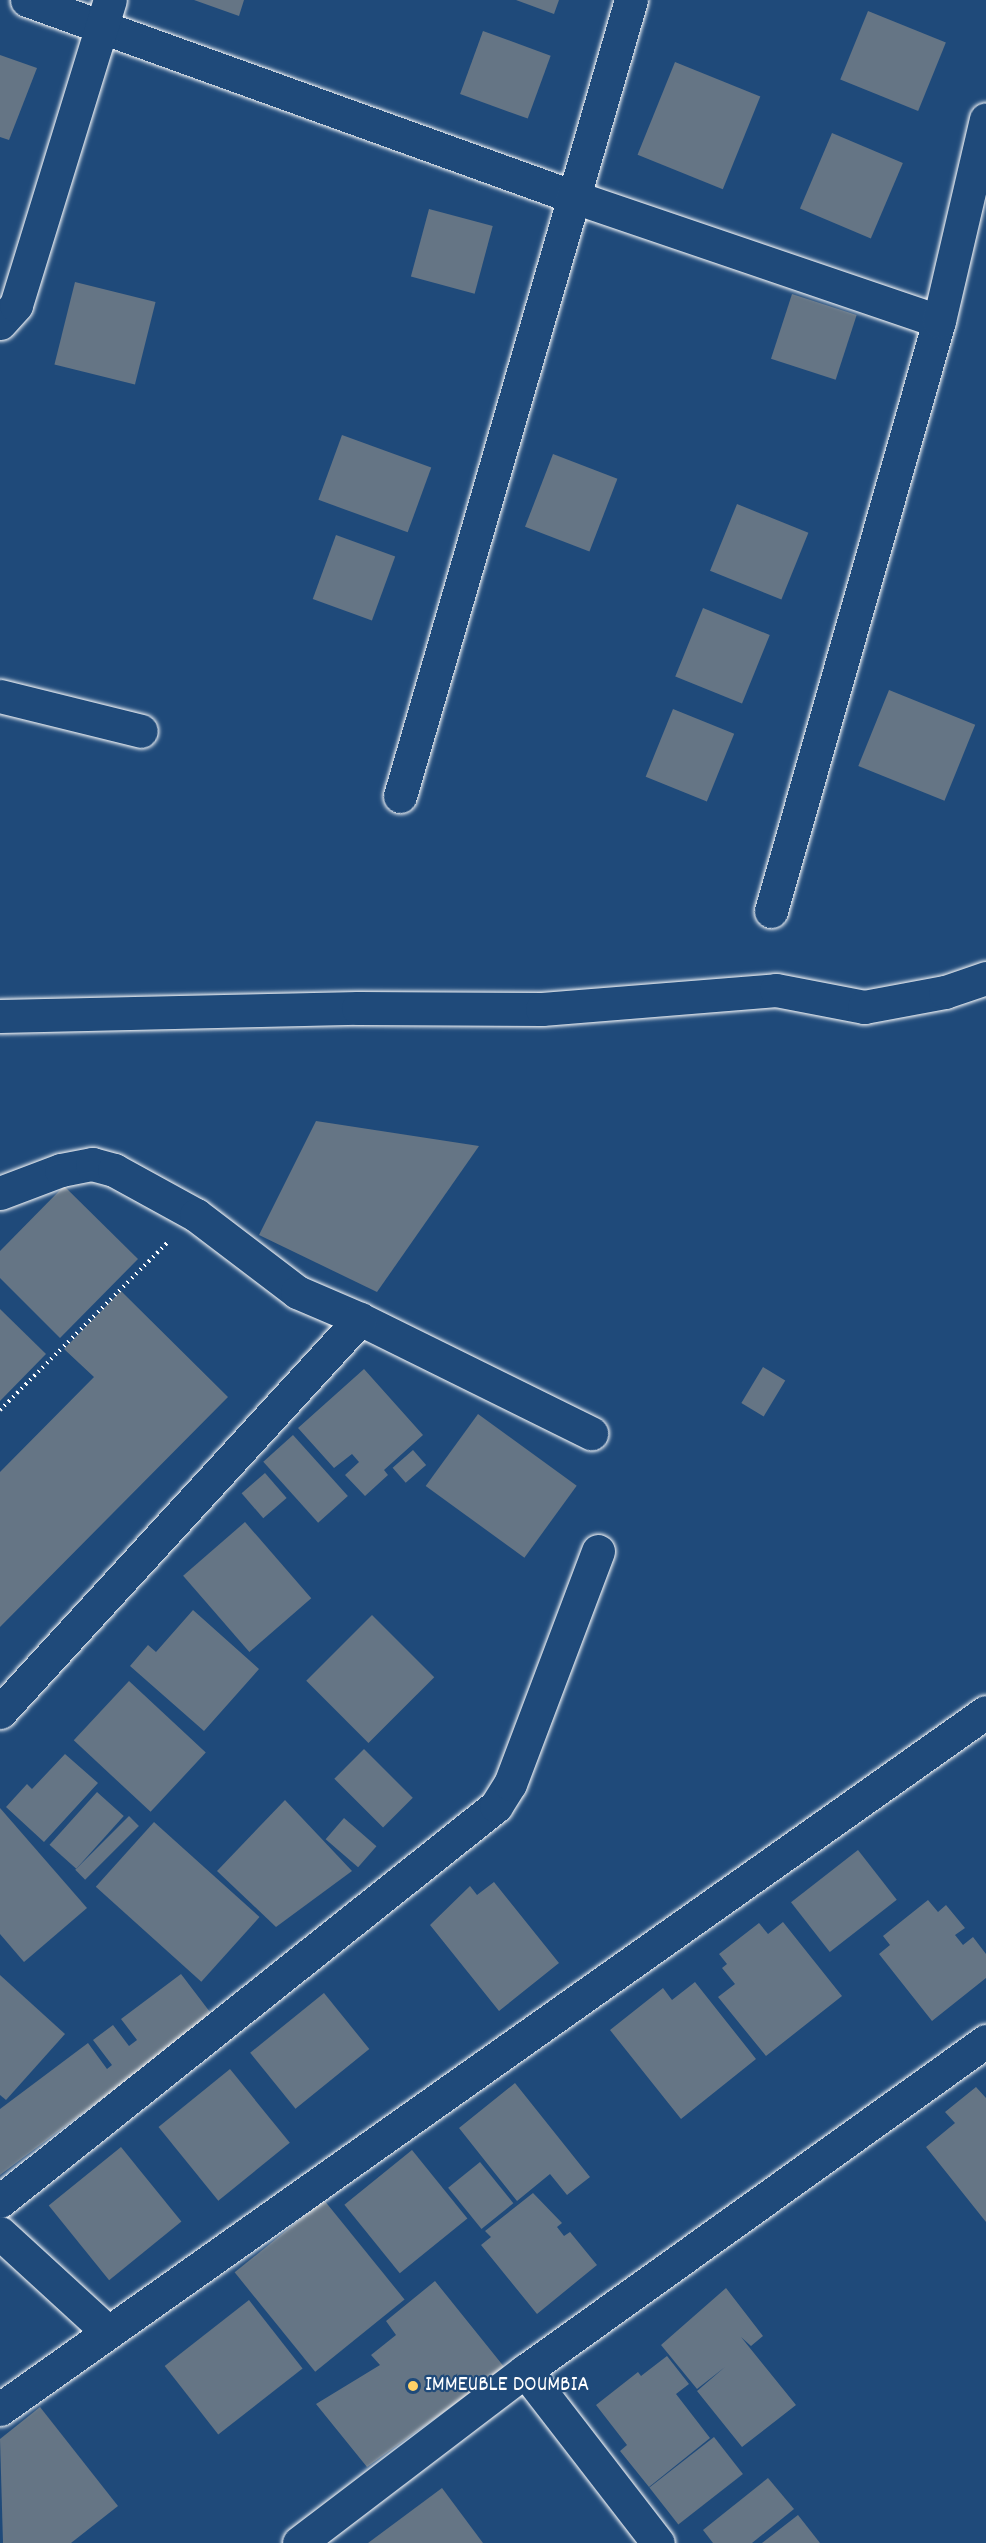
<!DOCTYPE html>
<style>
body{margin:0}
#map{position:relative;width:986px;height:2543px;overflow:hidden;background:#1f4a7a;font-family:Dekko,sans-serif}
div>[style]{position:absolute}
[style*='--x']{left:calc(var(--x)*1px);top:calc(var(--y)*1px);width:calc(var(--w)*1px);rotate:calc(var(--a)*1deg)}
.building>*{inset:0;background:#657585;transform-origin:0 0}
.path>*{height:4px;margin-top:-2px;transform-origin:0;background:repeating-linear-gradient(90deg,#fff 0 1.5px,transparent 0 6px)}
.roads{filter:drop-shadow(0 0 2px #fff) drop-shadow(0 0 2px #fff)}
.street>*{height:33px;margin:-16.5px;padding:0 16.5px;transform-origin:16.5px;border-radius:16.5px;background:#1f4a7a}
.dots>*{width:16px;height:16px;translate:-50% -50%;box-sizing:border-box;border:3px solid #1f4a7a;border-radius:50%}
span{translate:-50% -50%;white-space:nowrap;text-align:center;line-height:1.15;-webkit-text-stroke:4.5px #1f4a7a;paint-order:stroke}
.poi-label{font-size:22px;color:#fff}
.left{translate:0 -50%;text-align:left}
</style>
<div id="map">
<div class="building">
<i style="clip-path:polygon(194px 0,244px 0,239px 16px)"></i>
<i style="clip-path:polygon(516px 0,559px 0,554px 14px)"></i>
<i style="left:868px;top:11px;width:84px;height:74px;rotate:22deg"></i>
<i style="left:483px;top:31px;width:72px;height:67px;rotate:20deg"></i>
<i style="clip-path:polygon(0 55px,37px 68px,9px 140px,0 137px)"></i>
<i style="left:675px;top:62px;width:92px;height:100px;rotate:22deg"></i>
<i style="left:832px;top:133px;width:77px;height:82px;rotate:23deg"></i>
<i style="left:429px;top:209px;width:66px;height:70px;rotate:15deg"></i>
<i style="left:75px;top:282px;width:83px;height:85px;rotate:14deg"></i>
<i style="left:792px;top:294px;width:68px;height:68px;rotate:18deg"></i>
<i style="left:342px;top:435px;width:95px;height:69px;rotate:20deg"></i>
<i style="left:553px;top:454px;width:69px;height:78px;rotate:21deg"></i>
<i style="left:737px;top:504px;width:77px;height:72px;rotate:22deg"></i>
<i style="left:336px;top:535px;width:63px;height:68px;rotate:20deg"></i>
<i style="left:703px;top:608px;width:72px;height:74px;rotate:22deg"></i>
<i style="left:889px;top:690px;width:93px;height:82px;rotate:22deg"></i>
<i style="left:673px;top:709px;width:66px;height:73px;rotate:22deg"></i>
<i style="clip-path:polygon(316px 1121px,479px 1146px,377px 1292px,259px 1235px)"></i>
<i style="clip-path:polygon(64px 1186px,138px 1259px,60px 1338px,0 1278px,0 1251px)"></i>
<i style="clip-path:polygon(121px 1291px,228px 1397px,0 1627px,0 1472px,94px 1377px,64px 1349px)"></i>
<i style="clip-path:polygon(0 1309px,46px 1354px,0 1401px)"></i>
<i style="left:763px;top:1367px;width:26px;height:42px;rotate:31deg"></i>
<i style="clip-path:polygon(364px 1369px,423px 1435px,384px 1470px,388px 1475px,365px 1496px,345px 1475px,359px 1462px,352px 1454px,334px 1468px,298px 1428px)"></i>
<i style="left:478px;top:1414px;width:122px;height:89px;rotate:36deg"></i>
<i style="left:293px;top:1435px;width:82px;height:40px;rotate:48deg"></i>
<i style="left:413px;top:1450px;width:20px;height:27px;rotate:49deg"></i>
<i style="left:265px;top:1473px;width:33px;height:31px;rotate:49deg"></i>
<i style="left:245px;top:1522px;width:101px;height:82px;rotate:49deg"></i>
<i style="clip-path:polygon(193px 1610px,259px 1669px,204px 1731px,130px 1666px,148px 1645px,156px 1652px)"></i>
<i style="left:372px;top:1615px;width:88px;height:93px;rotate:45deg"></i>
<i style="left:129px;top:1681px;width:105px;height:81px;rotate:43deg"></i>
<i style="left:364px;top:1749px;width:69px;height:42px;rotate:45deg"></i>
<i style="clip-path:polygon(65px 1754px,98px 1783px,44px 1842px,6px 1807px,27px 1784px,32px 1789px)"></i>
<i style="left:97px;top:1792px;width:36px;height:71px;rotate:42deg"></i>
<i style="clip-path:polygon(285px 1800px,352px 1871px,276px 1927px,217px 1871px)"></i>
<i style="clip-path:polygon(0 1808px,87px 1908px,24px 1962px,0 1934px)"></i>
<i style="left:129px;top:1816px;width:14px;height:76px;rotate:45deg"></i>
<i style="left:344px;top:1818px;width:43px;height:28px;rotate:41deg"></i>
<i style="left:154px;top:1822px;width:142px;height:87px;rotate:42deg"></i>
<i style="left:858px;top:1850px;width:63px;height:85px;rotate:52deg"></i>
<i style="clip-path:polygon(494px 1882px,559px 1963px,499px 2011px,430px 1925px,470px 1886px,477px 1895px)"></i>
<i style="clip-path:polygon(928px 1900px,938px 1912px,946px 1905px,965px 1928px,955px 1935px,963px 1945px,973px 1937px,986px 1954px,986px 1978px,932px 2021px,879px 1954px,890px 1945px,883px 1936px)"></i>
<i style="clip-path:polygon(783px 1922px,842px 1996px,766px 2056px,718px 1997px,735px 1984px,722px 1968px,727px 1964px,719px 1954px,759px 1923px,768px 1934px)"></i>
<i style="clip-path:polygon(181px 1974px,213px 2016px,0 2175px,0 2109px,88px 2043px,107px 2069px,112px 2065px,93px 2040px,113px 2025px,129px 2046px,137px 2040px,121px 2019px)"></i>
<i style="clip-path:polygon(0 1975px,65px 2034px,6px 2100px,0 2095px)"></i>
<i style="clip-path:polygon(695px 1982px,756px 2059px,681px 2119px,610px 2030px,663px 1988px,672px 2000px)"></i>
<i style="left:324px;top:1993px;width:72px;height:95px;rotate:51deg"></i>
<i style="left:230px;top:2069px;width:95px;height:92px;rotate:51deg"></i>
<i style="clip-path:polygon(515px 2083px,590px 2177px,567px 2195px,550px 2174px,517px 2201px,459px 2128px)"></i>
<i style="clip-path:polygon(976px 2087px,986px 2098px,986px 2222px,926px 2147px,955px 2123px,945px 2112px)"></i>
<i style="left:121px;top:2147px;width:96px;height:93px;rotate:51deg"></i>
<i style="left:412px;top:2150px;width:88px;height:87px;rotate:51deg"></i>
<i style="left:480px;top:2162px;width:53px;height:41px;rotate:51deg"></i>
<i style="clip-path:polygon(533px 2193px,562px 2223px,557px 2227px,564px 2236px,570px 2232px,597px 2265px,537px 2314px,481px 2245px,491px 2237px,485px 2231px)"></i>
<i style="left:324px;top:2200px;width:128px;height:115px;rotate:51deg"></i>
<i style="clip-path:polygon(435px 2281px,505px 2368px,367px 2467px,316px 2404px,380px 2365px,371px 2355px,396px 2335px,386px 2321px)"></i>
<i style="clip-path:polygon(726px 2288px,763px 2336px,751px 2346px,741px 2337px,796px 2405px,742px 2447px,697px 2391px,725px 2367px,697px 2389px,661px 2345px)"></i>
<i style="left:249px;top:2300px;width:87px;height:107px;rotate:52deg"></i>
<i style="clip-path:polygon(667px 2356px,689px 2384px,676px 2394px,710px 2438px,649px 2487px,620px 2451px,627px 2445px,596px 2405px,638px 2372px,641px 2376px)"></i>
<i style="clip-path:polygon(40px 2407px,118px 2506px,71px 2543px,3px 2543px,0 2439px)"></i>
<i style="left:714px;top:2437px;width:47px;height:82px;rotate:52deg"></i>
<i style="clip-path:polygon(768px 2478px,794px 2509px,752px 2543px,713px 2543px,703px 2530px)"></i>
<i style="clip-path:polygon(442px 2488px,483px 2543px,368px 2543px)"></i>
<i style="clip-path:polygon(798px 2515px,820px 2543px,762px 2543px)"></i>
</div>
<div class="path">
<i style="--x:0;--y:1410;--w:239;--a:-45"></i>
</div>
<div class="roads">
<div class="street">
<i style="--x:27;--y:0;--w:581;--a:19.81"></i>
<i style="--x:574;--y:197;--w:385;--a:18.8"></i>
<i style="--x:0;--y:323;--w:24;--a:-48"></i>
<i style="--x:16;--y:305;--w:319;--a:-72.9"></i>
<i style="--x:0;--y:696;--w:145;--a:13.9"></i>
<i style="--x:400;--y:796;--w:829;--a:-73.82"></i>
<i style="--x:771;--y:911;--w:613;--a:-74.11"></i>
<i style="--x:939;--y:321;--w:207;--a:-76.9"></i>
<i style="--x:0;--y:1016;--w:358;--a:-1.3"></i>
<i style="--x:358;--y:1008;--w:184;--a:0.3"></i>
<i style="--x:542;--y:1009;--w:235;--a:-4.6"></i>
<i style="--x:776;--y:990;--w:90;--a:10.9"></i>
<i style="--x:864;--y:1007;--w:82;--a:-10.5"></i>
<i style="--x:945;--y:992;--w:43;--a:-18.9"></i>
<i style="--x:0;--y:1193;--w:65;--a:-20.7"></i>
<i style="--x:61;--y:1170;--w:32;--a:-11"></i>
<i style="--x:92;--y:1164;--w:23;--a:15"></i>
<i style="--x:114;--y:1170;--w:94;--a:28.8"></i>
<i style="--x:196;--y:1215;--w:127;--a:37.3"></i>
<i style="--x:297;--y:1292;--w:69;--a:23.2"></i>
<i style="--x:360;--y:1319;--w:258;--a:26.3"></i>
<i style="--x:0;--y:1712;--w:533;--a:-47.51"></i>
<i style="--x:0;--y:2201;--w:634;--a:-38.53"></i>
<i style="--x:496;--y:1806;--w:26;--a:-58"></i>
<i style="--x:510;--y:1784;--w:249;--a:-69.3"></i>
<i style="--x:0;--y:2233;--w:145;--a:42.5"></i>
<i style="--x:525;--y:2371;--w:217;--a:52.3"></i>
<i style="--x:0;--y:2409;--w:1207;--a:-35.26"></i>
<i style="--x:299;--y:2543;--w:284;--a:-37.3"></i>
<i style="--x:525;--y:2371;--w:567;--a:-35.6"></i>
</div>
</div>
<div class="dots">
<i style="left:413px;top:2386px;background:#ffd166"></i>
</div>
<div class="poi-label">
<span class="left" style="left:425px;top:2386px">IMMEUBLE DOUMBIA</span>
</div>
</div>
